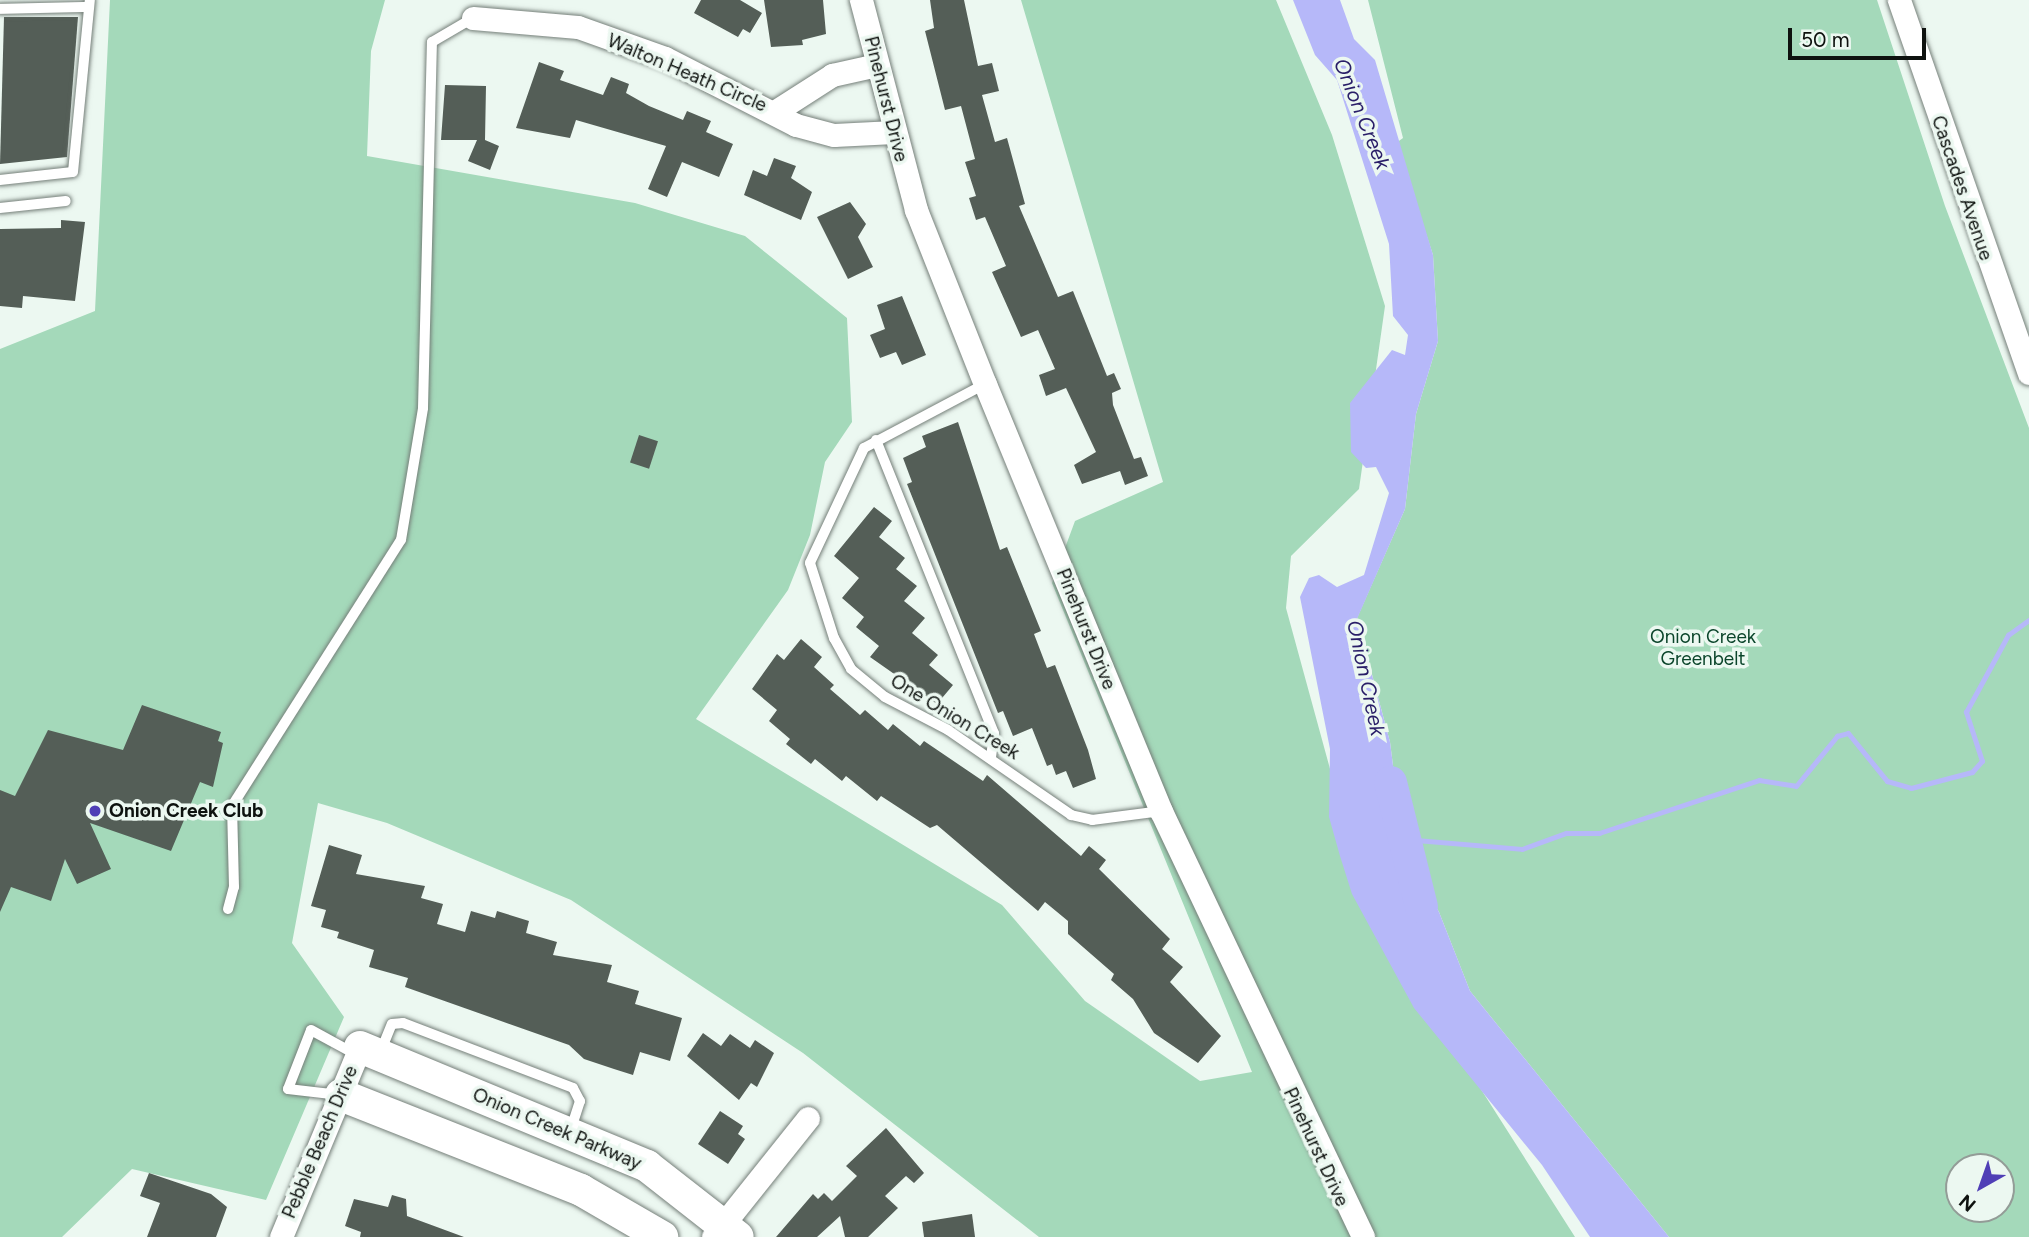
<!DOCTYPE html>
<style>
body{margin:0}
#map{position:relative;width:2029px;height:1237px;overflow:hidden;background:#ecf8f1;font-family:Figtree,sans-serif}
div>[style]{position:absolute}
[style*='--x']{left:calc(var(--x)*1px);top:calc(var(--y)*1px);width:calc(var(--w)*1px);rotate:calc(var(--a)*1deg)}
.green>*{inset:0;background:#a4d9ba}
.water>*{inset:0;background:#b6b8f9}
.stream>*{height:5px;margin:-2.5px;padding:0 2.5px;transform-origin:2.5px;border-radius:2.5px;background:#b6b8f9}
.river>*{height:33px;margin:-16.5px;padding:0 16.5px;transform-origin:16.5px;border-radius:16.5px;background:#b6b8f9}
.building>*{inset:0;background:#545e57;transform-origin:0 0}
.roads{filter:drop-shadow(0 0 2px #757f79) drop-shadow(0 0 2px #757f79)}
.lane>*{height:10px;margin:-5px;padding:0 5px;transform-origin:5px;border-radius:5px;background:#fff}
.street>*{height:23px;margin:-11.5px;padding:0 11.5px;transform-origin:11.5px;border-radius:11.5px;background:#fff}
.secondary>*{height:32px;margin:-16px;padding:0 16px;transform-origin:16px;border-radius:16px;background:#fff}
.dots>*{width:19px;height:19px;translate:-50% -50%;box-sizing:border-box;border:4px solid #ecf8f1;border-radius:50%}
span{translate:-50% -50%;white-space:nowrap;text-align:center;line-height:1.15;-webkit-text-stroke:7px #ecf8f1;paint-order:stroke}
.street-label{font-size:19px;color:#0e120f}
.park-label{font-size:19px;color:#0b452b}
.poi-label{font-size:19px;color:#0e120f;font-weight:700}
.left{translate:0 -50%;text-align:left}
.water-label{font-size:21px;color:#291e68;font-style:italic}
.north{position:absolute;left:1945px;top:1153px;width:70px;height:70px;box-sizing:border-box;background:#ecf8f1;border:2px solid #939c97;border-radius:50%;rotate:220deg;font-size:19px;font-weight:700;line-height:28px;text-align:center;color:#0e120f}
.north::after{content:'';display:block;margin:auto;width:24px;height:32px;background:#4f3fb6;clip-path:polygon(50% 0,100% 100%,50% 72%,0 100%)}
.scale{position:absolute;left:1788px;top:28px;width:138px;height:32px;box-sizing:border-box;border:4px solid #0e120f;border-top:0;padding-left:9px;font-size:21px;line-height:24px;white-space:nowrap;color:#0e120f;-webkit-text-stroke:5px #ecf8f1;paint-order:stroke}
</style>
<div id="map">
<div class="green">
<i style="clip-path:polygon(110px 0,385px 0,371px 51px,367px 156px,635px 203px,745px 236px,847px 318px,852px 422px,825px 462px,810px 535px,788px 590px,696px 719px,1002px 905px,1085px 1001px,1200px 1081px,1252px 1072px,1052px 583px,1075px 521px,1163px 482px,1021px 0,1276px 0,1332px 135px,1385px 306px,1359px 489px,1291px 556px,1286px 608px,1370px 915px,1575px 1237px,1039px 1237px,803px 1053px,571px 900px,387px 823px,318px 803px,292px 943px,344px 1017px,266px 1200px,132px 1169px,62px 1237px,0 1237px,0 349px,95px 311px)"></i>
<i style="clip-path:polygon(evenodd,1368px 0,1877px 0,1945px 206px,2029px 428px,2029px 1237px,1669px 1237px,1470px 991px,1439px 912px,1404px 852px,1390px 742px,1357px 618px,1405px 509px,1416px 414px,1438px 341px,1433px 255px,1396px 143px,1403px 138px,1368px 0,1959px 1167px,2001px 1167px,2001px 1209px,1959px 1209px,1959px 1167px)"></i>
</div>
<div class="water">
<i style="clip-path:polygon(1293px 0,1340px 0,1354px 39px,1375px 60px,1433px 255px,1438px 341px,1416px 414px,1405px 509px,1357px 619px,1390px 742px,1404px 852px,1439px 912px,1470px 991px,1669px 1237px,1590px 1237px,1542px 1165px,1414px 1008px,1352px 894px,1340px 856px,1329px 817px,1330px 749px,1300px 597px,1309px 578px,1319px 575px,1337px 587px,1364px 575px,1389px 493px,1376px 467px,1366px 468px,1351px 452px,1350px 403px,1392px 350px,1405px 355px,1408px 335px,1393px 316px,1389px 244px,1337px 80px,1315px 55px)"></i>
</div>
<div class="stream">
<i style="--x:1404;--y:839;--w:118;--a:4.8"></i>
<i style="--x:1522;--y:849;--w:47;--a:-20"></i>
<i style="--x:1566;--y:833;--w:33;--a:0"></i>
<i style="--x:1599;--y:833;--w:169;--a:-18.3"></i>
<i style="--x:1759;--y:780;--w:37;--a:9"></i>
<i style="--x:1796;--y:786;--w:65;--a:-50.6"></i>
<i style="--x:1837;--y:736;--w:11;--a:-15"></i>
<i style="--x:1848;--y:733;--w:62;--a:50.9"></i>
<i style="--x:1887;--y:781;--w:25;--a:16"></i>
<i style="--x:1911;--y:788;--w:63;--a:-14.7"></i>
<i style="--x:1972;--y:772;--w:15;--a:-48"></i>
<i style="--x:1982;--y:761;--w:52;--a:-108.1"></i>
<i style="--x:1966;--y:712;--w:88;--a:-61.4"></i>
<i style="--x:2008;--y:635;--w:26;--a:-36"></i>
</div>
<div class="river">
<i style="--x:1390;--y:782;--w:128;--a:76"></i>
</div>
<div class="building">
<i style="clip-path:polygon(701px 0,740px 0,762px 13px,750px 33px,743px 29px,738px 37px,694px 13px)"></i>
<i style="clip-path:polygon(764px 0,823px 0,826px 34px,802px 40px,803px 45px,771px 47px)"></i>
<i style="clip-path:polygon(930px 0,964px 0,978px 66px,992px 63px,999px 91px,982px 95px,995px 142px,1007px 138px,1025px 204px,1019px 206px,1058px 297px,1073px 291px,1107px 376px,1114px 373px,1121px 389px,1112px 393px,1113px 405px,1134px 459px,1141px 457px,1148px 476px,1125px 485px,1120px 471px,1082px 484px,1074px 465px,1096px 452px,1066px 388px,1046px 396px,1039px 375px,1055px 369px,1038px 330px,1021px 337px,992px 272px,1006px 266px,985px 217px,976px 220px,969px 198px,976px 196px,965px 162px,975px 159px,961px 106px,945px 110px,925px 31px,934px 28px)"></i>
<i style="clip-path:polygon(4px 17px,78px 17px,67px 157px,0 164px)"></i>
<i style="clip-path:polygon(539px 62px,564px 71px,560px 80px,603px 95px,611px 77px,629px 84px,626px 93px,649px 106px,683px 120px,687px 111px,711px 121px,706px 132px,733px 144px,719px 177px,682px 162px,667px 197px,648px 189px,666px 146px,576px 120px,570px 138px,516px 128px)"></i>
<i style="clip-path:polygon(445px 85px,486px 86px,485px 140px,499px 146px,490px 170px,468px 161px,477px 140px,441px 140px)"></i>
<i style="clip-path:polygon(774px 158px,796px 166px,791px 178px,812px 192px,801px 220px,744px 195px,753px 170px,767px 176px)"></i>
<i style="clip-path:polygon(850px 202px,866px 224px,858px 237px,873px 267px,848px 279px,817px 217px)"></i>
<i style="clip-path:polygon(61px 220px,85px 222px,75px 301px,23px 296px,22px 308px,0 306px,0 229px,61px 228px)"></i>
<i style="clip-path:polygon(902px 296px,926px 355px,902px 365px,896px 352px,880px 358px,870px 335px,885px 329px,877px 305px)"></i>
<i style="clip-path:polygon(958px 422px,1000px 550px,1007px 547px,1041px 631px,1034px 634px,1047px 668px,1055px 665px,1088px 750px,1096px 779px,1073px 788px,1066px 771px,1056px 775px,1052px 764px,1047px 766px,1032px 728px,1013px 736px,1003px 711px,998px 713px,907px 484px,912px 482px,903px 458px,926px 447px,922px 436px)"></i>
<i style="left:639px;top:435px;width:20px;height:29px;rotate:18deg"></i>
<i style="clip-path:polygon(874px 507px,892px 521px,879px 537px,905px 558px,896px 569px,917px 586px,904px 601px,925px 618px,912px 633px,938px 655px,929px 665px,953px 685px,937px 704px,870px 657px,879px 646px,856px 627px,864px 617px,842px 598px,859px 578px,834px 556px)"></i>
<i style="clip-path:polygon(801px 639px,822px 657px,814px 667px,834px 685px,830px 689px,860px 715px,865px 710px,888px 730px,893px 724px,920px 746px,924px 741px,983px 781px,987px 775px,1081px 856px,1089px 846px,1106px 860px,1099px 869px,1170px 939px,1162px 949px,1183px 967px,1170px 982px,1221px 1036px,1198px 1063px,1154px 1033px,1133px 999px,1111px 980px,1114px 974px,1068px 934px,1068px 921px,1045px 902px,1038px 911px,937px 825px,930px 828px,881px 796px,877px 801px,846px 776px,842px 781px,815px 759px,811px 764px,786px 744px,790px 739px,769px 721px,777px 710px,752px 689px,777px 654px,784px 660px)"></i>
<i style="clip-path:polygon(142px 705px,221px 732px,218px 741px,223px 743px,213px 787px,200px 782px,171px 851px,90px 823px,111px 869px,77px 884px,65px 859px,51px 901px,11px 887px,0 912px,0 790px,15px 796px,48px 730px,123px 750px)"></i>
<i style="clip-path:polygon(329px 845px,362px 855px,356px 874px,425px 886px,421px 898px,443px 904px,437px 924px,465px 932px,471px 911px,495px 918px,497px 911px,529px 921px,526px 933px,557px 942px,553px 955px,612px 965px,607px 982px,639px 991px,635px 1004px,682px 1018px,670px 1061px,640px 1052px,633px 1075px,614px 1069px,584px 1059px,569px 1045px,405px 987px,408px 978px,369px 967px,374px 950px,337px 938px,339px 932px,321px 927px,326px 910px,311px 906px)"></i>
<i style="clip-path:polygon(703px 1033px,721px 1046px,730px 1034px,750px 1048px,755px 1040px,774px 1053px,757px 1087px,751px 1083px,739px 1100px,687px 1056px)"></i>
<i style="clip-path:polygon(720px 1111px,743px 1126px,738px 1134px,745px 1139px,728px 1164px,698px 1144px)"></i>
<i style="clip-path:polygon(886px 1128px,924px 1173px,914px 1183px,906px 1176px,885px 1196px,898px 1208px,868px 1237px,845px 1237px,840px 1216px,817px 1237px,776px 1237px,813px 1194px,818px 1199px,824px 1193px,832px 1201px,857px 1176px,846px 1166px)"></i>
<i style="clip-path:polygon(149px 1173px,211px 1194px,227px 1207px,216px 1237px,147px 1237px,160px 1203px,140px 1196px)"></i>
<i style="clip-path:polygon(392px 1195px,406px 1199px,407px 1216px,464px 1237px,360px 1237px,361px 1232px,345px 1226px,354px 1199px,388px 1207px)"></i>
<i style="clip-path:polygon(972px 1214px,975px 1237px,924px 1237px,922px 1222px)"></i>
</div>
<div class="roads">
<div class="lane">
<i style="--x:0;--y:9;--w:89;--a:-1.3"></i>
<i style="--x:0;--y:180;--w:73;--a:-6.3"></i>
<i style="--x:73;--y:172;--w:173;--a:-84.4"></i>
<i style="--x:0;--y:208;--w:66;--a:-6.1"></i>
<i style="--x:985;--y:384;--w:137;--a:152.1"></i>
<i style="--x:864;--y:448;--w:127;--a:115.2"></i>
<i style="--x:810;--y:563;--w:79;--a:72.3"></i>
<i style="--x:834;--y:638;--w:35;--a:61"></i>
<i style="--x:851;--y:669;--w:44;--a:39.5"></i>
<i style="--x:885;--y:697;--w:71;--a:27.6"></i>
<i style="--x:948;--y:730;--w:150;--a:34.6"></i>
<i style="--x:1071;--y:815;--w:22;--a:13"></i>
<i style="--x:1092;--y:820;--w:70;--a:-7.4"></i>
<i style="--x:876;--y:440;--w:316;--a:68.1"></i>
<i style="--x:994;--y:733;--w:26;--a:97"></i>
<i style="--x:228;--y:909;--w:23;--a:-75"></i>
<i style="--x:234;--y:887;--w:81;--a:-91.4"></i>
<i style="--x:232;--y:806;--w:315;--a:-57.6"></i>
<i style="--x:401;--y:540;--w:134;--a:-80.5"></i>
<i style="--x:423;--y:408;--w:366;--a:-88.6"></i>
<i style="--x:432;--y:42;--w:48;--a:-30.3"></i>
<i style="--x:380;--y:1053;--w:31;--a:-68"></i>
<i style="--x:392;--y:1024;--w:11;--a:-5"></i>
<i style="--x:403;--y:1023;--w:182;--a:20.9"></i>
<i style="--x:573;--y:1088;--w:15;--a:62"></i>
<i style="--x:580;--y:1101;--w:32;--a:108"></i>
<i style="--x:288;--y:1089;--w:63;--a:-68.7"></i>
<i style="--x:311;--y:1030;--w:52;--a:28.5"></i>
<i style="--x:288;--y:1089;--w:52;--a:6.6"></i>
</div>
<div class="street">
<i style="--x:861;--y:0;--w:217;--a:75.3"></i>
<i style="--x:916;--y:210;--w:187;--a:68.4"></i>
<i style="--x:985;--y:384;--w:462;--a:67.6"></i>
<i style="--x:1161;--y:811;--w:471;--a:64.6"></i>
<i style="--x:1899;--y:0;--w:395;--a:70.8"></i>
<i style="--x:473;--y:18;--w:105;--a:4.9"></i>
<i style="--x:578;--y:27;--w:92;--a:19.6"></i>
<i style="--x:665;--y:58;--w:147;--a:27.1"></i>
<i style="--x:796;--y:125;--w:39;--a:15"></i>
<i style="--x:834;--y:135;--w:60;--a:-2.9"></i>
<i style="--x:776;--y:111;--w:67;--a:-32.7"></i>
<i style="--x:832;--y:75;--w:46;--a:-12.5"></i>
<i style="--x:281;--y:1237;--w:206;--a:-67.4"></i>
<i style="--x:713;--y:1237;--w:152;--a:-51.4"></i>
</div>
<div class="secondary">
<i style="--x:360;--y:1047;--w:311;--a:22.5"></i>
<i style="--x:647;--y:1166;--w:115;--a:38"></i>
<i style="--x:341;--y:1095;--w:258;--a:21.6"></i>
<i style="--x:581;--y:1190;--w:94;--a:30.1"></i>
</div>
</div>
<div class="dots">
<i style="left:95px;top:811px;background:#4f3fb6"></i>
</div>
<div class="street-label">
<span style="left:687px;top:73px;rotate:23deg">Walton Heath Circle</span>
<span style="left:886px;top:99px;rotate:76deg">Pinehurst Drive</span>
<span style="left:1962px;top:188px;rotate:71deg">Cascades Avenue</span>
<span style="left:1086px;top:629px;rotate:68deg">Pinehurst Drive</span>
<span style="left:955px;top:717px;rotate:31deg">One Onion Creek</span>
<span style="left:557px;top:1129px;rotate:23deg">Onion Creek Parkway</span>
<span style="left:320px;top:1142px;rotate:-67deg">Pebble Beach Drive</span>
<span style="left:1316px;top:1147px;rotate:65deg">Pinehurst Drive</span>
</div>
<div class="park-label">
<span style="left:1703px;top:648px">Onion Creek<br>Greenbelt</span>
</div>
<div class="poi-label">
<span class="left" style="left:109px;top:811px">Onion Creek Club</span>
</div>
<div class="water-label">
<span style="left:1362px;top:114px;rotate:68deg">Onion Creek</span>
<span style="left:1366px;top:678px;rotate:78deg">Onion Creek</span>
</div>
<div class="north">N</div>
<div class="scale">50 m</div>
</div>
